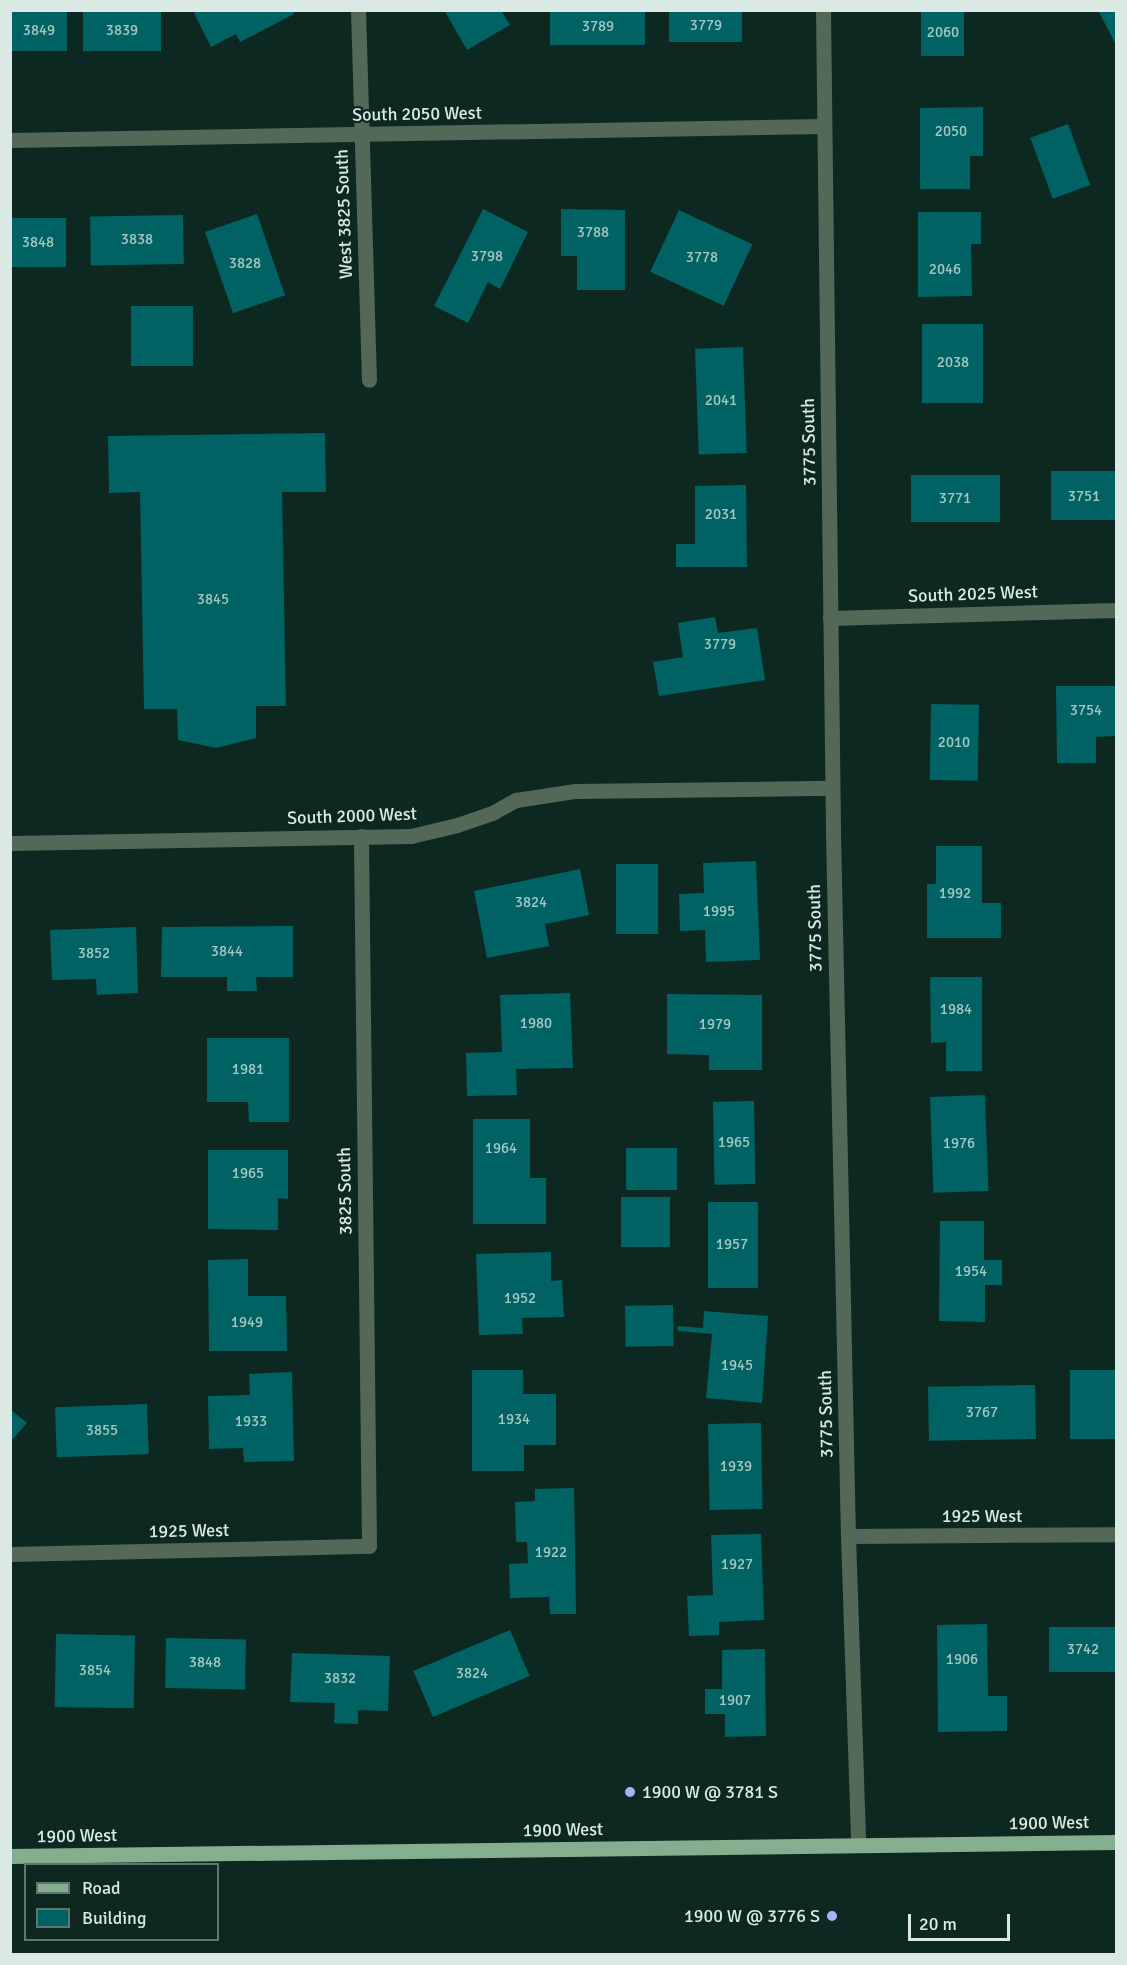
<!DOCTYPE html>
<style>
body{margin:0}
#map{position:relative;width:1127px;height:1965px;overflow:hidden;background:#0d2821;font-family:Signika,sans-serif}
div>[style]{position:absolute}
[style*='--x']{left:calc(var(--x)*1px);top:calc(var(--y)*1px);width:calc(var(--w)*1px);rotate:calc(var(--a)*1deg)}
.building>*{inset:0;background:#006262;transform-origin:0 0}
.minor>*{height:15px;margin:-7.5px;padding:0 7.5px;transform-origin:7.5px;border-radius:7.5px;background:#546858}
.major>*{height:15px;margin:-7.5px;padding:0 7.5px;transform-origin:7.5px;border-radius:7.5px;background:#84ae8d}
.dots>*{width:16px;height:16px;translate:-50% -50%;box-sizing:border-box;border:3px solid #0d2821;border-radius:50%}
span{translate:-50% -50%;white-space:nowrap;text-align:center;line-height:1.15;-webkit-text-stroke:4.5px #0d2821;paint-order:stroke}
.number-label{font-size:15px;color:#a4c7c4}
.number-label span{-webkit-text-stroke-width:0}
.street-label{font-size:18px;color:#dae9e4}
.poi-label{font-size:18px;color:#dae9e4}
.left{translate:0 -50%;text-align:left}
.right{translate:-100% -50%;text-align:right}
.frame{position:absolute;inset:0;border:12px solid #dae9e4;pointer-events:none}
.legend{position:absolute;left:24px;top:1863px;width:195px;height:78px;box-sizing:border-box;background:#0d2821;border:2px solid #5f756f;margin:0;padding:8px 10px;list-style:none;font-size:18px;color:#dae9e4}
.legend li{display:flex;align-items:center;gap:12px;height:30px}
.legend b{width:30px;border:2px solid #5f756f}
.scale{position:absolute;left:908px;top:1914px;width:102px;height:27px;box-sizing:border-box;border:3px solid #dae9e4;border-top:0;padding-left:8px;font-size:18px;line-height:21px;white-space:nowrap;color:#dae9e4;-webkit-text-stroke:4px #0d2821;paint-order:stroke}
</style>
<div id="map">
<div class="building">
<i style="left:10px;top:10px;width:57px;height:41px"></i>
<i style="left:83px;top:10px;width:78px;height:41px"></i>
<i style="clip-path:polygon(198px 10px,293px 10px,294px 14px,240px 42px,236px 34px,211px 47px,194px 13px)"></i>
<i style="clip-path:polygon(444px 10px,501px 10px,510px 25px,467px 50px)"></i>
<i style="left:550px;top:10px;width:95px;height:35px"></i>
<i style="left:669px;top:10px;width:73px;height:32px"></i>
<i style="left:921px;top:10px;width:43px;height:46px"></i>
<i style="clip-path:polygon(1098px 10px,1116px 10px,1116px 42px,1115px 43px)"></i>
<i style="clip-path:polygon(983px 107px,983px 156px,970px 156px,970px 189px,920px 189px,920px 108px)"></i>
<i style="left:1068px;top:124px;width:65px;height:40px;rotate:70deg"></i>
<i style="clip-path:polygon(483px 209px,528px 232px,500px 289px,488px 282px,468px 323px,434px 306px)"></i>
<i style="clip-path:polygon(561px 209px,625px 210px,625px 290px,577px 290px,577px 256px,561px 256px)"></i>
<i style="left:679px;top:210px;width:81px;height:68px;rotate:25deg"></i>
<i style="clip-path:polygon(918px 212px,981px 212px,981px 244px,971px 244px,972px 296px,918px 297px)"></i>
<i style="left:257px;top:214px;width:86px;height:55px;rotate:71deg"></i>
<i style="left:183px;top:215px;width:49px;height:93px;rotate:89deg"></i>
<i style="left:10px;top:218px;width:56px;height:49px"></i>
<i style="left:131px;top:306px;width:62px;height:60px"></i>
<i style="left:922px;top:324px;width:61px;height:79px"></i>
<i style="left:743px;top:347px;width:106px;height:48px;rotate:88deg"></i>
<i style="clip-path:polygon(325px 433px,326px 492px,282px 492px,286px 706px,256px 706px,256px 738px,216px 748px,178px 740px,177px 709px,144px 709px,140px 492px,109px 493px,108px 436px)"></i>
<i style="left:1116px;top:471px;width:49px;height:65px;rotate:90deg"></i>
<i style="left:911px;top:475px;width:89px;height:47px"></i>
<i style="clip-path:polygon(746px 485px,747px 567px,676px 567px,676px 544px,695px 544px,695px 486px)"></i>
<i style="clip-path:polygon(715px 617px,718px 633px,757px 628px,765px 680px,659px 696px,653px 662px,683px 657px,678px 623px)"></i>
<i style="clip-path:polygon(1056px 686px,1116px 686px,1116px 736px,1096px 737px,1096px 763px,1057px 763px)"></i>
<i style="left:931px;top:704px;width:48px;height:76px;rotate:1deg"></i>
<i style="clip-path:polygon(936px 846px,982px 846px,982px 903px,1001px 903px,1001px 938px,927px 938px,927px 884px,936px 884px)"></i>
<i style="clip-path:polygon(756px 861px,760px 960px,706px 962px,705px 930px,680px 931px,679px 894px,704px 893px,703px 863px)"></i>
<i style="left:658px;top:864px;width:70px;height:42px;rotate:90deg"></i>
<i style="clip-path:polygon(580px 869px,589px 915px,545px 924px,549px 946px,487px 958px,474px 891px)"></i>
<i style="clip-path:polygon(293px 926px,293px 977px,256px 977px,257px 991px,227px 991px,227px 977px,161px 977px,162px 927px)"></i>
<i style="clip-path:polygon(136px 927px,138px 993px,97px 995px,96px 979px,52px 980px,50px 930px)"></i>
<i style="clip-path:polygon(930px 977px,982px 977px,982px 1071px,946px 1071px,946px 1042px,931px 1043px)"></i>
<i style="clip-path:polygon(570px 993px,573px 1068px,516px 1069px,517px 1095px,467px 1096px,466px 1053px,502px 1052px,500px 995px)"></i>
<i style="clip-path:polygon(667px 994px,762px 995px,762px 1070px,709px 1070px,709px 1055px,667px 1054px)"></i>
<i style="clip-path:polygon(207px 1038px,289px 1038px,289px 1122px,249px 1122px,248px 1102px,207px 1102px)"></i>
<i style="left:985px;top:1095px;width:96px;height:55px;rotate:88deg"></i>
<i style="left:754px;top:1101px;width:83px;height:41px;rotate:89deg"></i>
<i style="clip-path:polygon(473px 1119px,530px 1119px,530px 1178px,546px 1178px,546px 1224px,473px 1224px)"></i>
<i style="left:677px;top:1148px;width:42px;height:51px;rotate:90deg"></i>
<i style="clip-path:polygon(208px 1150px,288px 1150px,288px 1199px,278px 1198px,278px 1230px,208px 1229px)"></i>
<i style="left:621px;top:1197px;width:49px;height:50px"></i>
<i style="left:708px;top:1202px;width:50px;height:86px"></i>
<i style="clip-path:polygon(940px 1221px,984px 1221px,984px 1260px,1002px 1260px,1002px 1285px,985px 1285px,985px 1322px,939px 1321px)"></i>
<i style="clip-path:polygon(551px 1252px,551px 1281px,562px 1280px,564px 1317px,522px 1318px,523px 1334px,479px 1335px,476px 1254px)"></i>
<i style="clip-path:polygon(248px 1259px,248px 1296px,286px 1296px,287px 1351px,209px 1351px,208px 1260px)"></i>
<i style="left:673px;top:1305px;width:41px;height:48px;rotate:89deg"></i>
<i style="clip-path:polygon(704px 1311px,768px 1316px,762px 1403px,706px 1398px,712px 1334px,678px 1331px,677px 1326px,703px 1328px)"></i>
<i style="clip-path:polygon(472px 1370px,523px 1370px,523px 1394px,556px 1394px,556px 1445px,524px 1445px,524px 1471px,472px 1471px)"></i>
<i style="left:1070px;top:1370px;width:46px;height:69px"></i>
<i style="clip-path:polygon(292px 1372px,294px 1461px,244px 1462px,243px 1448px,209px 1449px,208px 1396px,250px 1395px,249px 1374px)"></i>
<i style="left:1035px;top:1385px;width:54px;height:107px;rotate:89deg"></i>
<i style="left:147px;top:1404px;width:50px;height:92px;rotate:88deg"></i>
<i style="clip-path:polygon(10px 1409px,27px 1423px,10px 1442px)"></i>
<i style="left:761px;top:1423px;width:86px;height:53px;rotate:89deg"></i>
<i style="clip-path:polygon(574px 1488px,576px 1614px,550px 1614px,549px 1597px,510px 1598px,509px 1564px,528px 1563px,527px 1542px,516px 1542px,515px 1502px,535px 1501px,535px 1489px)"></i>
<i style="clip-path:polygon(761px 1534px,764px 1620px,719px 1622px,719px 1635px,689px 1636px,687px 1596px,713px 1595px,711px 1535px)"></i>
<i style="clip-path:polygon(987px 1624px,988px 1696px,1007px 1696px,1007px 1731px,938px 1732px,937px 1625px)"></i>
<i style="left:1049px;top:1627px;width:67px;height:45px"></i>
<i style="left:510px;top:1630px;width:50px;height:105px;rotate:67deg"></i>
<i style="left:56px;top:1634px;width:79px;height:73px;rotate:1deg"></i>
<i style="left:166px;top:1638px;width:80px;height:50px;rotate:1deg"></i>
<i style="clip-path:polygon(765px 1649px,766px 1736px,725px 1737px,725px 1714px,705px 1714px,705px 1689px,722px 1689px,722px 1650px)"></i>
<i style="clip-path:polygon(292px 1653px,390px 1656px,388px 1711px,358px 1710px,358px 1724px,334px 1723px,335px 1703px,290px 1702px)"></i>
</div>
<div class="minor">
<i style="--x:358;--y:10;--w:370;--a:88.3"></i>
<i style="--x:823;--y:10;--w:823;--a:89.3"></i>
<i style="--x:833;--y:833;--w:703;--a:88.78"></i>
<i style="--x:848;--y:1536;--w:309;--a:88.1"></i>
<i style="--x:10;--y:140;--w:814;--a:-0.99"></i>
<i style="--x:830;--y:618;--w:286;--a:-1.6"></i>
<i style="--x:10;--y:843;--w:401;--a:-1"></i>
<i style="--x:411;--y:836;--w:47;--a:-13.4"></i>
<i style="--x:457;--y:825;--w:39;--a:-19"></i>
<i style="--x:494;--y:812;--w:25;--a:-29"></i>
<i style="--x:516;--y:800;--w:60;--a:-8.7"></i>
<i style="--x:575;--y:791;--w:257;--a:-0.7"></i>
<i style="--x:848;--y:1536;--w:268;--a:-0.4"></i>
<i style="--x:10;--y:1554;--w:359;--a:-1.3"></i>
<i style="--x:369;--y:1546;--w:710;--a:-90.65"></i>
</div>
<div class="major">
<i style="--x:10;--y:1856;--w:1106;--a:-0.73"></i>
</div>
<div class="dots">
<i style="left:630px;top:1792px;background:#a9b0fc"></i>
<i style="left:832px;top:1916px;background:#a9b0fc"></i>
</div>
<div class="number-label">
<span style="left:706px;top:26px">3779</span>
<span style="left:598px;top:27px">3789</span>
<span style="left:39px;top:31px">3849</span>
<span style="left:122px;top:31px">3839</span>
<span style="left:943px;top:33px">2060</span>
<span style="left:951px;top:132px">2050</span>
<span style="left:593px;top:233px">3788</span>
<span style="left:137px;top:240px">3838</span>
<span style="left:38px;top:243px">3848</span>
<span style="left:487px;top:257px">3798</span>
<span style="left:702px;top:258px">3778</span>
<span style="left:245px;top:264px">3828</span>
<span style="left:945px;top:270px">2046</span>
<span style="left:953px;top:363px">2038</span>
<span style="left:721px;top:401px">2041</span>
<span style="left:1084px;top:497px">3751</span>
<span style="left:955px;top:499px">3771</span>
<span style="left:721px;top:515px">2031</span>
<span style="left:213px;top:600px">3845</span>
<span style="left:720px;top:645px">3779</span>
<span style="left:1086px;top:711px">3754</span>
<span style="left:954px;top:743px">2010</span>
<span style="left:955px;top:894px">1992</span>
<span style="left:531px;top:903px">3824</span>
<span style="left:719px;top:912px">1995</span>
<span style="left:227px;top:952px">3844</span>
<span style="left:94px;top:954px">3852</span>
<span style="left:956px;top:1010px">1984</span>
<span style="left:536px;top:1024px">1980</span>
<span style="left:715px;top:1025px">1979</span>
<span style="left:248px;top:1070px">1981</span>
<span style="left:734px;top:1143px">1965</span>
<span style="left:959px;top:1144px">1976</span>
<span style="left:501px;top:1149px">1964</span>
<span style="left:248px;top:1174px">1965</span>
<span style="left:732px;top:1245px">1957</span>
<span style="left:971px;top:1272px">1954</span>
<span style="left:520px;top:1299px">1952</span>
<span style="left:247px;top:1323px">1949</span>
<span style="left:737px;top:1366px">1945</span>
<span style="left:982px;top:1413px">3767</span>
<span style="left:514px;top:1420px">1934</span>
<span style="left:251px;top:1422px">1933</span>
<span style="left:102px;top:1431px">3855</span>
<span style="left:736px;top:1467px">1939</span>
<span style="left:551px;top:1553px">1922</span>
<span style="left:737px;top:1565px">1927</span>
<span style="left:1083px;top:1650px">3742</span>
<span style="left:962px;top:1660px">1906</span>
<span style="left:205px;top:1663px">3848</span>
<span style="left:95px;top:1671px">3854</span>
<span style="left:472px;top:1674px">3824</span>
<span style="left:340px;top:1679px">3832</span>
<span style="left:735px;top:1701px">1907</span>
</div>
<div class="street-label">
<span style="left:417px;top:114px;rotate:-1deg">South 2050 West</span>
<span style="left:344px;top:214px;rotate:-92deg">West 3825 South</span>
<span style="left:809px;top:442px;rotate:-91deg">3775 South</span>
<span style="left:973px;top:594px;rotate:-2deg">South 2025 West</span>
<span style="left:352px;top:816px;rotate:-2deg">South 2000 West</span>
<span style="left:815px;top:928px;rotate:-91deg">3775 South</span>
<span style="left:345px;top:1191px;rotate:-91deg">3825 South</span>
<span style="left:826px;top:1414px;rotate:-91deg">3775 South</span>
<span style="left:982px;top:1516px">1925 West</span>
<span style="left:189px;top:1531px;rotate:-1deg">1925 West</span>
<span style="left:1049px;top:1823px;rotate:-1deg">1900 West</span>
<span style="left:563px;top:1830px;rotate:-1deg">1900 West</span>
<span style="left:77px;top:1836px;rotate:-1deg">1900 West</span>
</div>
<div class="poi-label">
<span class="left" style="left:642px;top:1792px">1900 W @ 3781 S</span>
<span class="right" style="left:820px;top:1916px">1900 W @ 3776 S</span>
</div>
<div class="frame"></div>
<ul class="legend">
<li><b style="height:8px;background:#84ae8d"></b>Road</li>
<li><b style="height:16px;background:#006262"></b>Building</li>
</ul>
<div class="scale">20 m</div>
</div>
